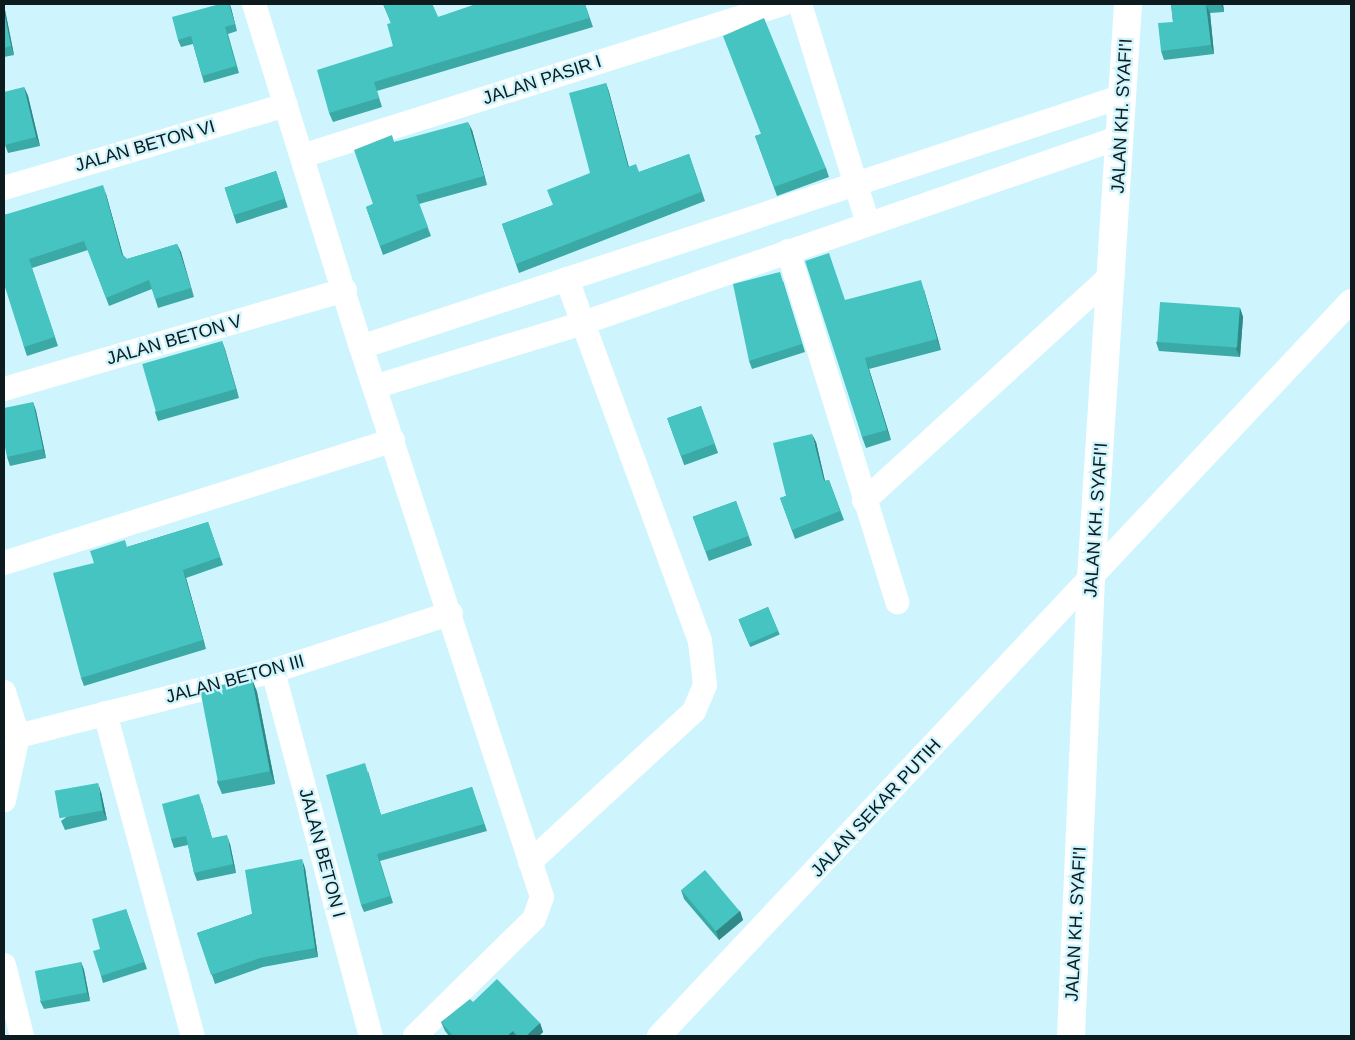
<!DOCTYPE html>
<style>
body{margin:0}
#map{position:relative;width:1355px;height:1040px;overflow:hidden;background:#cef5fd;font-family:Arial,sans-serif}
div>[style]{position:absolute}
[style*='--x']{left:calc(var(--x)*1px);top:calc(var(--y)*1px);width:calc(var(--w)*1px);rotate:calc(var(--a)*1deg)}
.minor>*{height:24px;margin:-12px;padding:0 12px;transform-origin:12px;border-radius:12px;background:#fff}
.secondary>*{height:28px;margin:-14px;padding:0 14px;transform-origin:14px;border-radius:14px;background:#fff}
.wall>*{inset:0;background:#3ba9a6;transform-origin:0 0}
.shaded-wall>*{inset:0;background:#308987}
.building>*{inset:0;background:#45c4c1;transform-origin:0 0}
span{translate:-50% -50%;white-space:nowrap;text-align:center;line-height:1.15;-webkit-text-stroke:4.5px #cef5fd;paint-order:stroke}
.street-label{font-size:18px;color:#0d1b1e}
.frame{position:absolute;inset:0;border:5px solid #0d1b1e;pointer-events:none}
</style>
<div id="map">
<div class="minor">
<i style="--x:254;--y:4;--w:359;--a:72.7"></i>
<i style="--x:361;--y:347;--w:579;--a:71.78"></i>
<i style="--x:542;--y:897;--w:23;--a:110"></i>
<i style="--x:534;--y:919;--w:167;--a:135.5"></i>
<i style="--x:800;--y:4;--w:229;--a:72.8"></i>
<i style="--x:302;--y:156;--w:504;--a:-17.54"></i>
<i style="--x:4;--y:188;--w:294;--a:-16.4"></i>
<i style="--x:788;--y:251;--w:368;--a:72.7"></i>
<i style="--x:361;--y:347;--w:802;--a:-18.23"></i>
<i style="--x:374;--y:387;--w:215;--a:-17"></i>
<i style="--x:580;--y:324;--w:572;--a:-19.07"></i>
<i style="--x:4;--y:389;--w:355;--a:-16.2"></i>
<i style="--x:864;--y:501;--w:337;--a:-42.4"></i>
<i style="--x:4;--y:563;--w:408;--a:-17.5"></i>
<i style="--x:273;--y:671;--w:378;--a:75"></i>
<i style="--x:4;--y:692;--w:46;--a:72.3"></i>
<i style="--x:18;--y:736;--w:66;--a:102.3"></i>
<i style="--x:105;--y:713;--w:335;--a:74.8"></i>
<i style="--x:18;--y:736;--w:263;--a:-14.3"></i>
<i style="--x:273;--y:671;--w:187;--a:-18"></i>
<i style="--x:530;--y:862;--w:223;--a:-42.6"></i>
<i style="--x:694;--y:711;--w:28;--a:-67"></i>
<i style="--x:705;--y:685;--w:44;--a:-96.5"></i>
<i style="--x:700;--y:641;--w:386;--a:-110.2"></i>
<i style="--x:4;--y:965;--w:73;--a:75.8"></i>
<i style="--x:659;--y:1036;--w:1009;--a:-46.73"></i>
</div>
<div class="secondary">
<i style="--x:1071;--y:1036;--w:458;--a:-87.5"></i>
<i style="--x:1091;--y:578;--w:575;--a:-86.31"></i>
</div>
<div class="wall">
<i style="clip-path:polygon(230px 4px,237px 31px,228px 34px,239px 73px,204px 83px,193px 44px,181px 47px,178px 40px)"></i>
<i style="clip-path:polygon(383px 4px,432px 4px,438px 17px,585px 4px,593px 27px,377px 91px,382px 107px,333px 122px,329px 113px,393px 46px,391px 23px)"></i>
<i style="clip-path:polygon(1171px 4px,1223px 4px,1224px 12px,1210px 13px,1214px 54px,1164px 60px,1161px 51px,1173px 22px)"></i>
<i style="clip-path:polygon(4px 5px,14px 55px,4px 57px)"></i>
<i style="clip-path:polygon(606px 83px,609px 92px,629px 167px,639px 172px,689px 154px,705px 201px,519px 273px,502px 224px,553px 205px,590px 173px)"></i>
<i style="clip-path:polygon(24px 87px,28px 96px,40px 146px,8px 153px,5px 145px)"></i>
<i style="clip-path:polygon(472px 130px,487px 185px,419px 204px,431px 236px,383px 255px,366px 207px,373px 204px,394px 142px)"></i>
<i style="clip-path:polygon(761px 134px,826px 168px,829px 177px,777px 196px,755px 136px)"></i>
<i style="left:276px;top:171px;width:38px;height:54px;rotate:72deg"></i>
<i style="clip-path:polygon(106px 194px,123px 255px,127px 259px,177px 244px,194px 297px,158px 308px,152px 289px,109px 306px,88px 250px,32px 268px,58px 346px,27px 356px,24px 347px,4px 215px)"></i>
<i style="clip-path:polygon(783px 281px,805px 352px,752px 369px,749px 361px)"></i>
<i style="clip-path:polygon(924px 290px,941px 350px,869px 369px,891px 440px,866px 448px,862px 437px,846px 300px)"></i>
<i style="clip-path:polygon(1240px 308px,1243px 317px,1240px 357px,1159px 351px,1156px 342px)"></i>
<i style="clip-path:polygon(222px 341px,239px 398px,158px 421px,155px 412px)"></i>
<i style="clip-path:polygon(33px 402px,36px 411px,46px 458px,10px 466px,7px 457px)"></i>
<i style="left:701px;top:406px;width:50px;height:36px;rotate:70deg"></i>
<i style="clip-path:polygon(816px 442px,825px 481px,829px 480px,844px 520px,795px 539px,780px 498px,786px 496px)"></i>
<i style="left:736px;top:501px;width:47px;height:46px;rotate:70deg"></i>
<i style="clip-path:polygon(208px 522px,223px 565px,186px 578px,206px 649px,84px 686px,81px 678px,94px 563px,127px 547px)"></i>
<i style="left:768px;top:607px;width:30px;height:32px;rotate:67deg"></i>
<i style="clip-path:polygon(252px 679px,257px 692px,275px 784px,222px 794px,217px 782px)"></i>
<i style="clip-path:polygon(368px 771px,381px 815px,472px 787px,487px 831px,380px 861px,393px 903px,364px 912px,361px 905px)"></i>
<i style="clip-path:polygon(101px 792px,107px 820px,65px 830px,61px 821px)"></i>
<i style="clip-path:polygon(202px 803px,212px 838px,230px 844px,236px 873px,197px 881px,194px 873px,188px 845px,174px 848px,171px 839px)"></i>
<i style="clip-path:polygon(305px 868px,318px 957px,263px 967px,215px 984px,197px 933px,252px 914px)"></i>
<i style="clip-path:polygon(681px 890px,740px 911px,743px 920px,719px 940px,684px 899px)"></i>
<i style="clip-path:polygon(126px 909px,147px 969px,103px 983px,101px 976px,100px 949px)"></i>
<i style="clip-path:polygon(81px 962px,84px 970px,90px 1001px,44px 1009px,40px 1001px)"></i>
<i style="clip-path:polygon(473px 1002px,540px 1023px,543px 1032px,539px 1036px,449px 1036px,445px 1031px,441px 1022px)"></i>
</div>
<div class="shaded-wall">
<i style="clip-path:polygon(229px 4px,231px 8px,237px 31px,235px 24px)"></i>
<i style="clip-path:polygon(1221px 4px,1223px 4px,1224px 12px)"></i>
<i style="clip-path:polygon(4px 5px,14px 55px,11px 46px,4px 11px)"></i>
<i style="clip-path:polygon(1206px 5px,1210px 13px,1214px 54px,1211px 45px)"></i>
<i style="clip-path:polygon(606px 83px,609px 92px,631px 176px,628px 167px)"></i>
<i style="clip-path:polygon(24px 87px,28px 96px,40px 146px,36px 137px)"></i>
<i style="clip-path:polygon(468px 122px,472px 130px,487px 185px,484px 176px)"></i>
<i style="clip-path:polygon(103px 185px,106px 194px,125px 263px,122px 255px)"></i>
<i style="clip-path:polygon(177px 244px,181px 252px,194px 297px,191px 288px)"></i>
<i style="clip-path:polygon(921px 280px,924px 290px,941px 350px,937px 339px)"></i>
<i style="clip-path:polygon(1240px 308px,1243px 317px,1240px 357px,1236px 349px)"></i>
<i style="clip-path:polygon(222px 341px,225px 349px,239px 398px,236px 389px)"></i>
<i style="clip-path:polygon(865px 358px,869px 369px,891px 440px,887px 430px)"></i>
<i style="clip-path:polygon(33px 402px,36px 411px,46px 458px,43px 449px)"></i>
<i style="clip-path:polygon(812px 434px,816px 442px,827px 490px,824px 481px)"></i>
<i style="clip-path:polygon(183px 570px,186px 578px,206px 649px,203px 640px)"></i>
<i style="clip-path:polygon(252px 679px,257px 692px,275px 784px,270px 771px)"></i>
<i style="clip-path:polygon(98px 783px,101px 792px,107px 820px,103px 811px)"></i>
<i style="clip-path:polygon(227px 835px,230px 844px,236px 873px,233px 864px)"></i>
<i style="clip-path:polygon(302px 859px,305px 868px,318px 957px,315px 948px)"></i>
<i style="clip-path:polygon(740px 911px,743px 920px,719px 940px,716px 931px)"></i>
<i style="clip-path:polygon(81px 962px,84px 970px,90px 1001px,87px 992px)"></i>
<i style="clip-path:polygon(540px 1023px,543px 1032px,539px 1036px,526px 1036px)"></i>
<i style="clip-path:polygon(513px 1031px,515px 1036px,507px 1036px)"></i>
</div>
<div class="building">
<i style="clip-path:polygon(220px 4px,229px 4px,235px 24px,225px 27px,236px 66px,202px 76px,191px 36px,178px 40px,172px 17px)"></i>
<i style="clip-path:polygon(383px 4px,432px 4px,438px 17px,476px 4px,585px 4px,589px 18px,374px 82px,379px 98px,329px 113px,317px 70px,393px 46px,387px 24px,391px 23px)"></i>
<i style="clip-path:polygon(1171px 4px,1215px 4px,1206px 5px,1211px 45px,1161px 51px,1158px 23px,1173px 22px)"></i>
<i style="clip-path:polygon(4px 11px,11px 46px,4px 48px)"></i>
<i style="clip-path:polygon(764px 18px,826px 168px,774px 187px,755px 136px,761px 134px,723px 36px)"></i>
<i style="clip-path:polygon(606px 83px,628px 167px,636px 164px,639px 172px,689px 154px,701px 192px,516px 264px,502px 224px,553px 205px,547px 190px,590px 173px,569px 93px)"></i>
<i style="clip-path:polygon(24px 87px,36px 137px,5px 145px,4px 140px,4px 92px)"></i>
<i style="clip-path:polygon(468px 122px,484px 176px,416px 195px,428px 227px,380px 246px,366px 207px,373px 204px,354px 150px,392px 135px,394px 142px)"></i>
<i style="left:276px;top:171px;width:29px;height:54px;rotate:72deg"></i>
<i style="clip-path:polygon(103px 185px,122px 255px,127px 259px,177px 244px,191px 288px,155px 299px,149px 280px,106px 298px,84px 241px,29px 259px,55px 337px,24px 347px,4px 284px,4px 215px)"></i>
<i style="clip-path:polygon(829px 253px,845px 300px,921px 280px,937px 339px,865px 358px,887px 430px,862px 437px,805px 261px)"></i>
<i style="clip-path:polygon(780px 272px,802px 344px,749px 361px,733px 284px)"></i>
<i style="left:1160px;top:302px;width:80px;height:40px;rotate:4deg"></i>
<i style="left:222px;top:341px;width:50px;height:83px;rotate:74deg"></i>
<i style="clip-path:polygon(33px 402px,43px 449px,7px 457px,4px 442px,4px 408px)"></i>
<i style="left:701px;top:406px;width:40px;height:36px;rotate:70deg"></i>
<i style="clip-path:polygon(812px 434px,824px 481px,829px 480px,840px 511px,792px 530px,780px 498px,786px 496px,773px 443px)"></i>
<i style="left:736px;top:501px;width:37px;height:46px;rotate:70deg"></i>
<i style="clip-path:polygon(208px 522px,220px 557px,183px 570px,203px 640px,81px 678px,53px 573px,94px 563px,90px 551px,125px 540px,127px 547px)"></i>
<i style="left:768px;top:607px;width:26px;height:32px;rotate:67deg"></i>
<i style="left:252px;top:679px;width:94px;height:53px;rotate:79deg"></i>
<i style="clip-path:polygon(365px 763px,381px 815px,472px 787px,484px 824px,377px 854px,390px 896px,361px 905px,326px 775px)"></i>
<i style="left:98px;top:783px;width:28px;height:44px;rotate:80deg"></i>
<i style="clip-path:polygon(199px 794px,212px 838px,227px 835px,233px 864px,194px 873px,186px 836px,171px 839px,162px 804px)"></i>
<i style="clip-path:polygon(302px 859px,315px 948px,260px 958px,211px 975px,197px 933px,252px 914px,245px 870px)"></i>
<i style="left:705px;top:870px;width:54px;height:31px;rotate:50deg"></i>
<i style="clip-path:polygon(126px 909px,144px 962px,101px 976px,93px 951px,100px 949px,92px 919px)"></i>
<i style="left:81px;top:962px;width:31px;height:47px;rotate:79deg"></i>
<i style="clip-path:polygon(497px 979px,540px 1023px,526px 1036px,518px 1036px,513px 1031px,507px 1036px,453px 1036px,441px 1022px,470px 999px,473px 1002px)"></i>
</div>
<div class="street-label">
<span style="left:542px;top:80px;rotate:-18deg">JALAN PASIR I</span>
<span style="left:1122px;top:116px;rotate:-87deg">JALAN KH. SYAFI'I</span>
<span style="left:145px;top:146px;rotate:-16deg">JALAN BETON VI</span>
<span style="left:174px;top:340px;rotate:-16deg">JALAN BETON V</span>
<span style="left:1096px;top:520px;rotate:-86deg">JALAN KH. SYAFI'I</span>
<span style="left:235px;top:679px;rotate:-15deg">JALAN BETON III</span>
<span style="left:876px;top:808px;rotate:-47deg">JALAN SEKAR PUTIH</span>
<span style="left:322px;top:853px;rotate:75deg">JALAN BETON I</span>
<span style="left:1076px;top:924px;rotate:-87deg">JALAN KH. SYAFI'I</span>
</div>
<div class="frame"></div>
</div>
